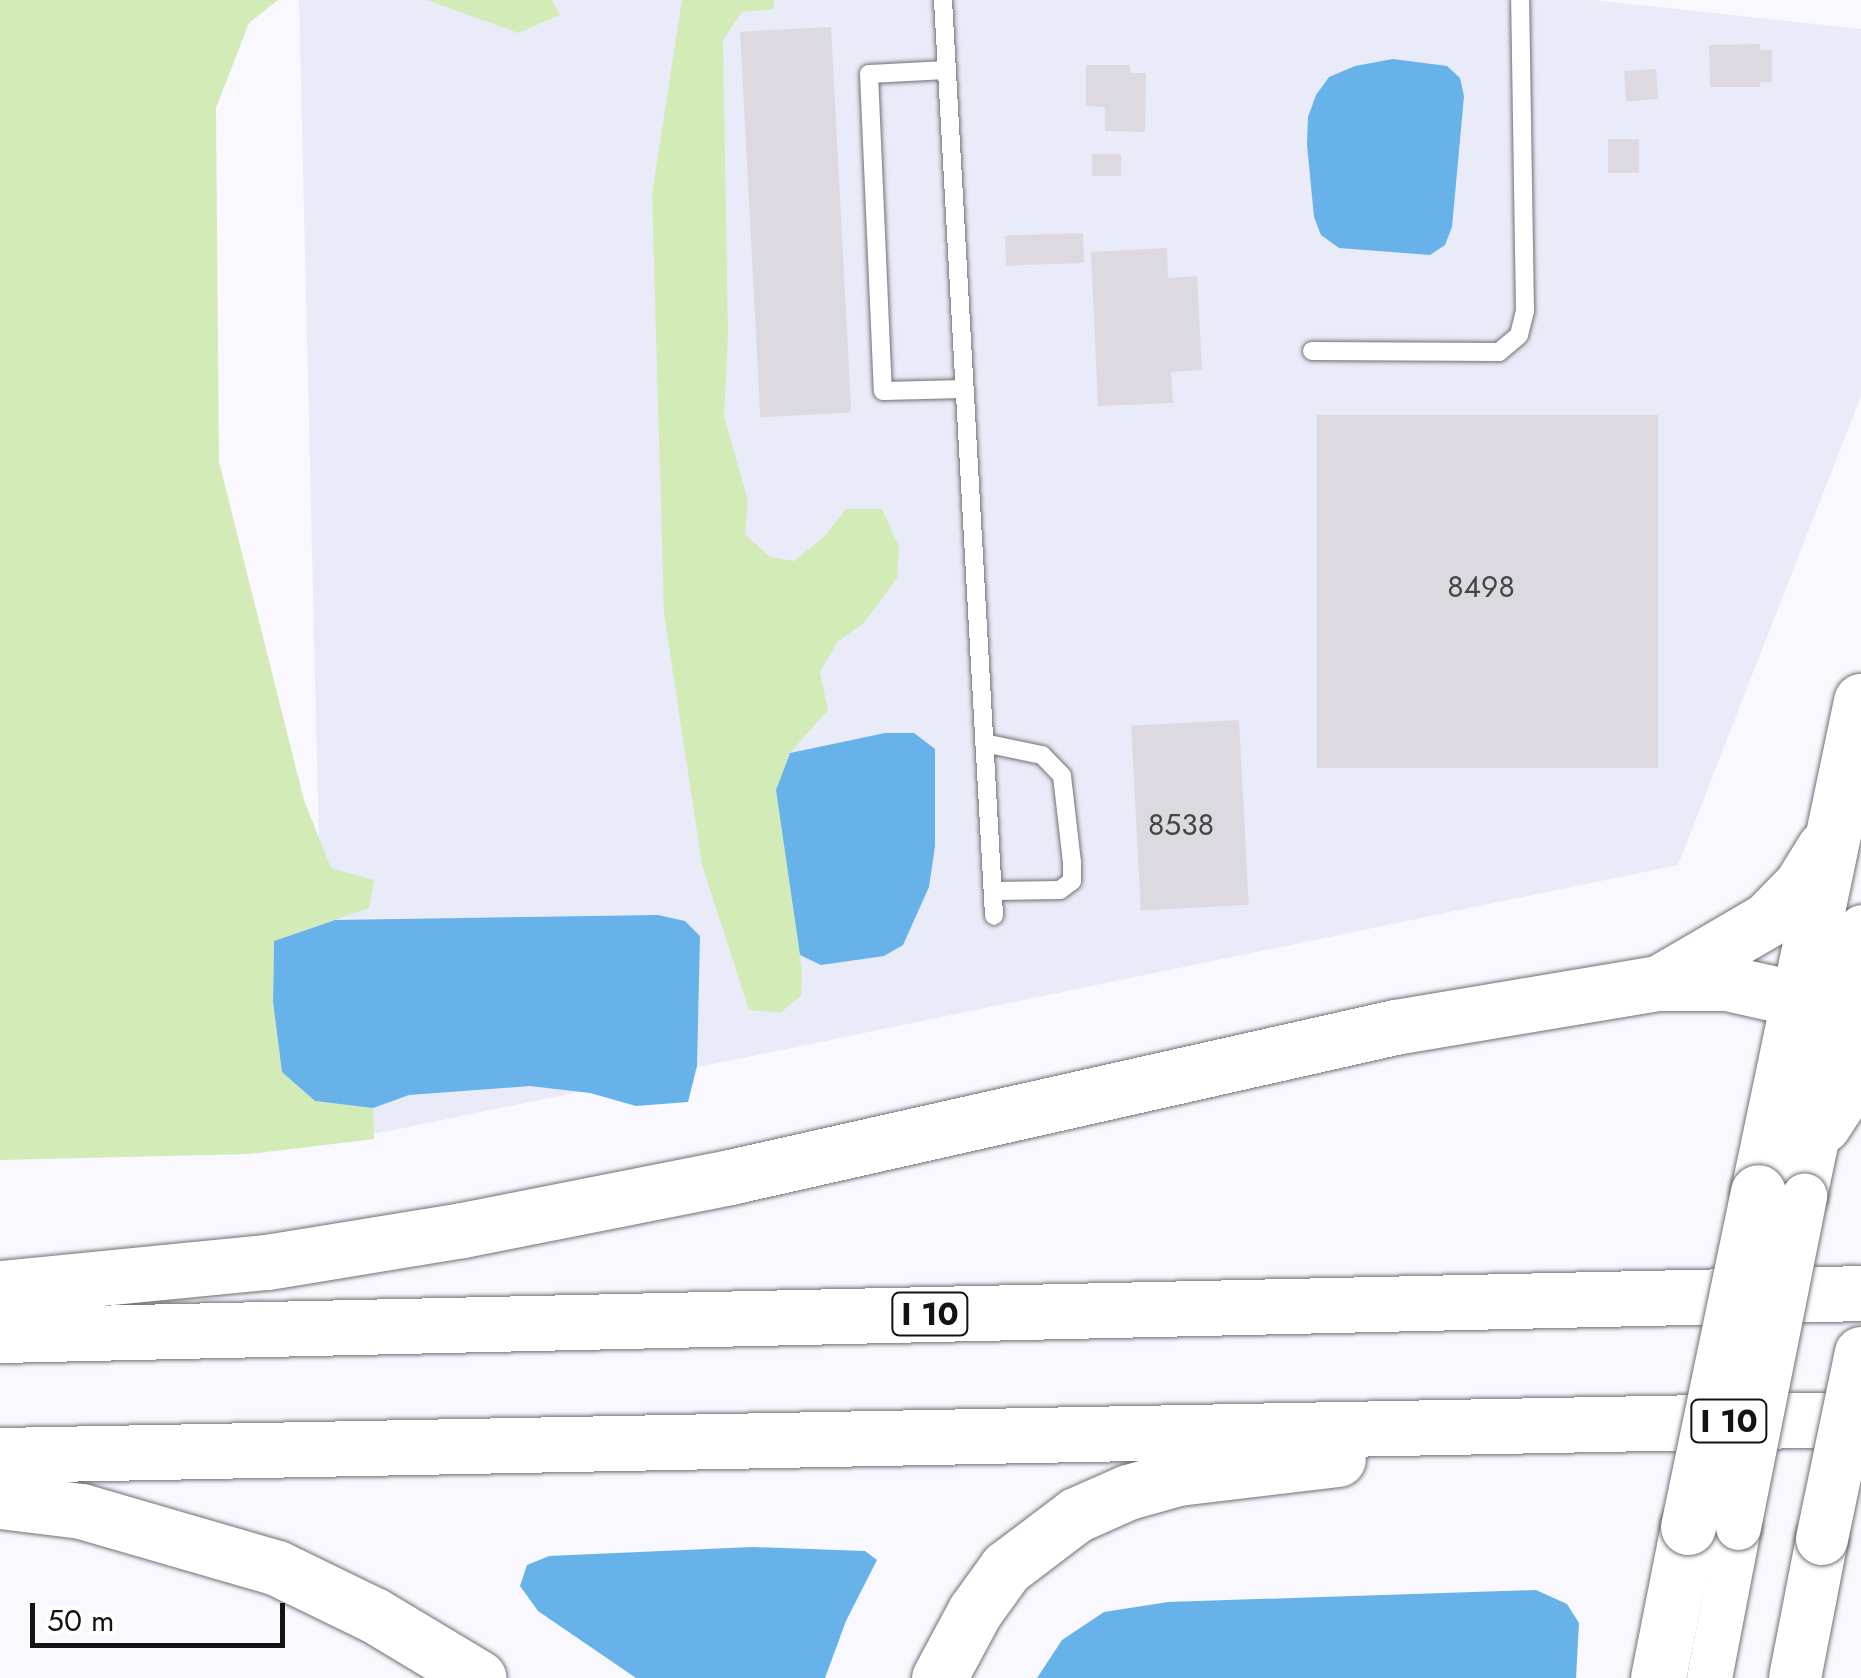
<!DOCTYPE html>
<style>
body{margin:0}
#map{position:relative;width:1861px;height:1678px;overflow:hidden;background:#f8f8fe;font-family:Jost,sans-serif}
div>[style]{position:absolute}
[style*='--x']{left:calc(var(--x)*1px);top:calc(var(--y)*1px);width:calc(var(--w)*1px);rotate:calc(var(--a)*1deg)}
.built>*{inset:0;background:#eaebf8}
.green>*{inset:0;background:#d3ecb7}
.water>*{inset:0;background:#68b2ea}
.building>*{inset:0;background:#dcdae0;transform-origin:0 0}
.roads{filter:drop-shadow(0 0 2px #707175) drop-shadow(0 0 2px #707175)}
.service>*{height:18px;margin:-9px;padding:0 9px;transform-origin:9px;border-radius:9px;background:#fff}
.tertiary>*{height:45px;margin:-22.5px;padding:0 22.5px;transform-origin:22.5px;border-radius:22.5px;background:#fff}
.secondary>*{height:52px;margin:-26px;padding:0 26px;transform-origin:26px;border-radius:26px;background:#fff}
.motorway>*{height:55px;margin:-27.5px;padding:0 27.5px;transform-origin:27.5px;border-radius:27.5px;background:#fff}
.bridges{filter:drop-shadow(0 0 2px #707175) drop-shadow(0 0 2px #707175)}
.tertiary-bridge>*{height:45px;margin:-22.5px;padding:0 22.5px;transform-origin:22.5px;border-radius:22.5px;background:#fff}
.secondary-bridge>*{height:52px;margin:-26px;padding:0 26px;transform-origin:26px;border-radius:26px;background:#fff}
.motorway-bridge>*{height:55px;margin:-27.5px;padding:0 27.5px;transform-origin:27.5px;border-radius:27.5px;background:#fff}
span{translate:-50% -50%;white-space:nowrap;text-align:center;line-height:1.15;-webkit-text-stroke:10px #fff;paint-order:stroke}
.number-label{font-size:30px;color:#454548}
.number-label span{-webkit-text-stroke-width:0}
.shield-label span{padding:2px 8px;background:#fff;border:2px solid;border-radius:8px;-webkit-text-stroke-width:0}
.shield-label{font-size:32px;color:#131315;font-weight:700}
.scale{position:absolute;left:30px;top:1603px;width:255px;height:45px;box-sizing:border-box;border:5px solid #131315;border-top:0;padding-left:12px;font-size:30px;line-height:35px;white-space:nowrap;color:#131315;-webkit-text-stroke:8px #fff;paint-order:stroke}
</style>
<div id="map">
<div class="built">
<i style="clip-path:polygon(299px 0,1594px 0,1861px 29px,1861px 396px,1678px 865px,326px 1144px)"></i>
</div>
<div class="green">
<i style="clip-path:polygon(0 0,278px 0,249px 23px,216px 108px,219px 462px,304px 800px,331px 868px,374px 880px,369px 908px,274px 941px,273px 1002px,282px 1071px,315px 1101px,373px 1108px,374px 1139px,249px 1154px,0 1160px)"></i>
<i style="clip-path:polygon(427px 0,552px 0,560px 15px,518px 33px)"></i>
<i style="clip-path:polygon(682px 0,774px 0,774px 9px,742px 12px,723px 40px,728px 335px,724px 416px,748px 501px,745px 534px,770px 557px,794px 561px,825px 536px,846px 509px,882px 509px,899px 547px,897px 578px,864px 623px,838px 641px,820px 672px,828px 710px,790px 753px,776px 790px,802px 970px,801px 996px,780px 1013px,749px 1010px,702px 865px,664px 614px,652px 194px)"></i>
</div>
<div class="water">
<i style="clip-path:polygon(1393px 59px,1447px 66px,1460px 78px,1464px 96px,1452px 227px,1445px 245px,1430px 255px,1339px 248px,1321px 235px,1314px 217px,1307px 145px,1308px 117px,1316px 95px,1329px 77px,1355px 66px)"></i>
<i style="clip-path:polygon(885px 733px,914px 733px,935px 749px,935px 846px,929px 887px,903px 945px,884px 956px,821px 965px,800px 955px,776px 790px,790px 753px)"></i>
<i style="clip-path:polygon(658px 915px,685px 921px,700px 936px,697px 1066px,688px 1102px,636px 1106px,590px 1093px,530px 1086px,409px 1095px,373px 1108px,315px 1101px,282px 1072px,273px 1002px,274px 941px,335px 920px)"></i>
<i style="clip-path:polygon(752px 1547px,865px 1551px,877px 1560px,846px 1621px,825px 1678px,636px 1678px,538px 1611px,520px 1586px,527px 1565px,549px 1556px)"></i>
<i style="clip-path:polygon(1536px 1590px,1567px 1604px,1579px 1623px,1576px 1678px,1037px 1678px,1062px 1640px,1104px 1612px,1168px 1602px)"></i>
</div>
<div class="building">
<i style="left:831px;top:27px;width:386px;height:91px;rotate:87deg"></i>
<i style="clip-path:polygon(1760px 44px,1760px 50px,1772px 50px,1772px 82px,1760px 82px,1760px 87px,1710px 87px,1709px 45px)"></i>
<i style="clip-path:polygon(1086px 65px,1130px 65px,1130px 73px,1146px 73px,1145px 132px,1105px 131px,1105px 107px,1086px 106px)"></i>
<i style="left:1656px;top:69px;width:30px;height:32px;rotate:86deg"></i>
<i style="left:1639px;top:139px;width:34px;height:31px;rotate:90deg"></i>
<i style="left:1092px;top:154px;width:29px;height:22px"></i>
<i style="left:1083px;top:233px;width:30px;height:78px;rotate:88deg"></i>
<i style="clip-path:polygon(1167px 248px,1168px 278px,1197px 276px,1202px 370px,1171px 372px,1173px 403px,1098px 406px,1091px 252px)"></i>
<i style="left:1317px;top:415px;width:341px;height:353px"></i>
<i style="left:1239px;top:720px;width:185px;height:108px;rotate:87deg"></i>
</div>
<div class="roads">
<div class="service">
<i style="--x:943;--y:0;--w:917;--a:86.81"></i>
<i style="--x:947;--y:70;--w:78;--a:177.1"></i>
<i style="--x:869;--y:74;--w:317;--a:87.5"></i>
<i style="--x:883;--y:391;--w:81;--a:-1.4"></i>
<i style="--x:1312;--y:351;--w:187;--a:0.3"></i>
<i style="--x:1499;--y:352;--w:26;--a:-40"></i>
<i style="--x:1519;--y:335;--w:25;--a:-76"></i>
<i style="--x:1525;--y:311;--w:311;--a:-90.9"></i>
<i style="--x:984;--y:743;--w:59;--a:11.7"></i>
<i style="--x:1042;--y:755;--w:29;--a:46"></i>
<i style="--x:1062;--y:776;--w:88;--a:83.4"></i>
<i style="--x:1072;--y:863;--w:18;--a:90"></i>
<i style="--x:1072;--y:881;--w:15;--a:143"></i>
<i style="--x:1060;--y:890;--w:67;--a:179.1"></i>
</div>
<div class="tertiary">
<i style="--x:1804;--y:1196;--w:275;--a:-78"></i>
<i style="--x:1709;--y:1678;--w:154;--a:-79.1"></i>
</div>
<div class="secondary">
<i style="--x:1795;--y:1678;--w:142;--a:-79"></i>
</div>
<div class="motorway">
<i style="--x:1662;--y:981;--w:121;--a:-30.2"></i>
<i style="--x:1767;--y:920;--w:49;--a:-45.8"></i>
<i style="--x:1801;--y:885;--w:44;--a:-58.1"></i>
<i style="--x:1823;--y:1125;--w:69;--a:-56.8"></i>
<i style="--x:1758;--y:1192;--w:502;--a:-78.15"></i>
<i style="--x:0;--y:1288;--w:268;--a:-5.6"></i>
<i style="--x:267;--y:1262;--w:199;--a:-9.3"></i>
<i style="--x:463;--y:1230;--w:272;--a:-11.2"></i>
<i style="--x:730;--y:1177;--w:682;--a:-12.71"></i>
<i style="--x:1395;--y:1027;--w:267;--a:-9.5"></i>
<i style="--x:1658;--y:983;--w:68;--a:0"></i>
<i style="--x:1726;--y:983;--w:75;--a:12.4"></i>
<i style="--x:1799;--y:999;--w:48;--a:23.4"></i>
<i style="--x:1843;--y:1018;--w:25;--a:45"></i>
<i style="--x:0;--y:1335;--w:1861;--a:-1.29"></i>
<i style="--x:0;--y:1455;--w:1861;--a:-1.11"></i>
<i style="--x:0;--y:1501;--w:82;--a:7"></i>
<i style="--x:81;--y:1511;--w:204;--a:16.2"></i>
<i style="--x:277;--y:1568;--w:108;--a:25.9"></i>
<i style="--x:374;--y:1615;--w:122;--a:31"></i>
<i style="--x:939;--y:1678;--w:76;--a:-61.8"></i>
<i style="--x:975;--y:1611;--w:53;--a:-54.2"></i>
<i style="--x:1006;--y:1568;--w:88;--a:-37.1"></i>
<i style="--x:1076;--y:1515;--w:57;--a:-23.9"></i>
<i style="--x:1128;--y:1492;--w:52;--a:-15.6"></i>
<i style="--x:1178;--y:1478;--w:161;--a:-6.8"></i>
<i style="--x:1658;--y:1678;--w:154;--a:-78.8"></i>
</div>
</div>
<div class="bridges">
<div class="tertiary-bridge">
<i style="--x:1738;--y:1527;--w:338;--a:-78.7"></i>
</div>
<div class="secondary-bridge">
<i style="--x:1822;--y:1539;--w:190;--a:-78.2"></i>
</div>
<div class="motorway-bridge">
<i style="--x:1688;--y:1527;--w:342;--a:-78.2"></i>
</div>
</div>
<div class="number-label">
<span style="left:1481px;top:587px">8498</span>
<span style="left:1181px;top:825px">8538</span>
</div>
<div class="shield-label">
<span style="left:930px;top:1314px">I 10</span>
<span style="left:1729px;top:1421px">I 10</span>
</div>
<div class="scale">50 m</div>
</div>
